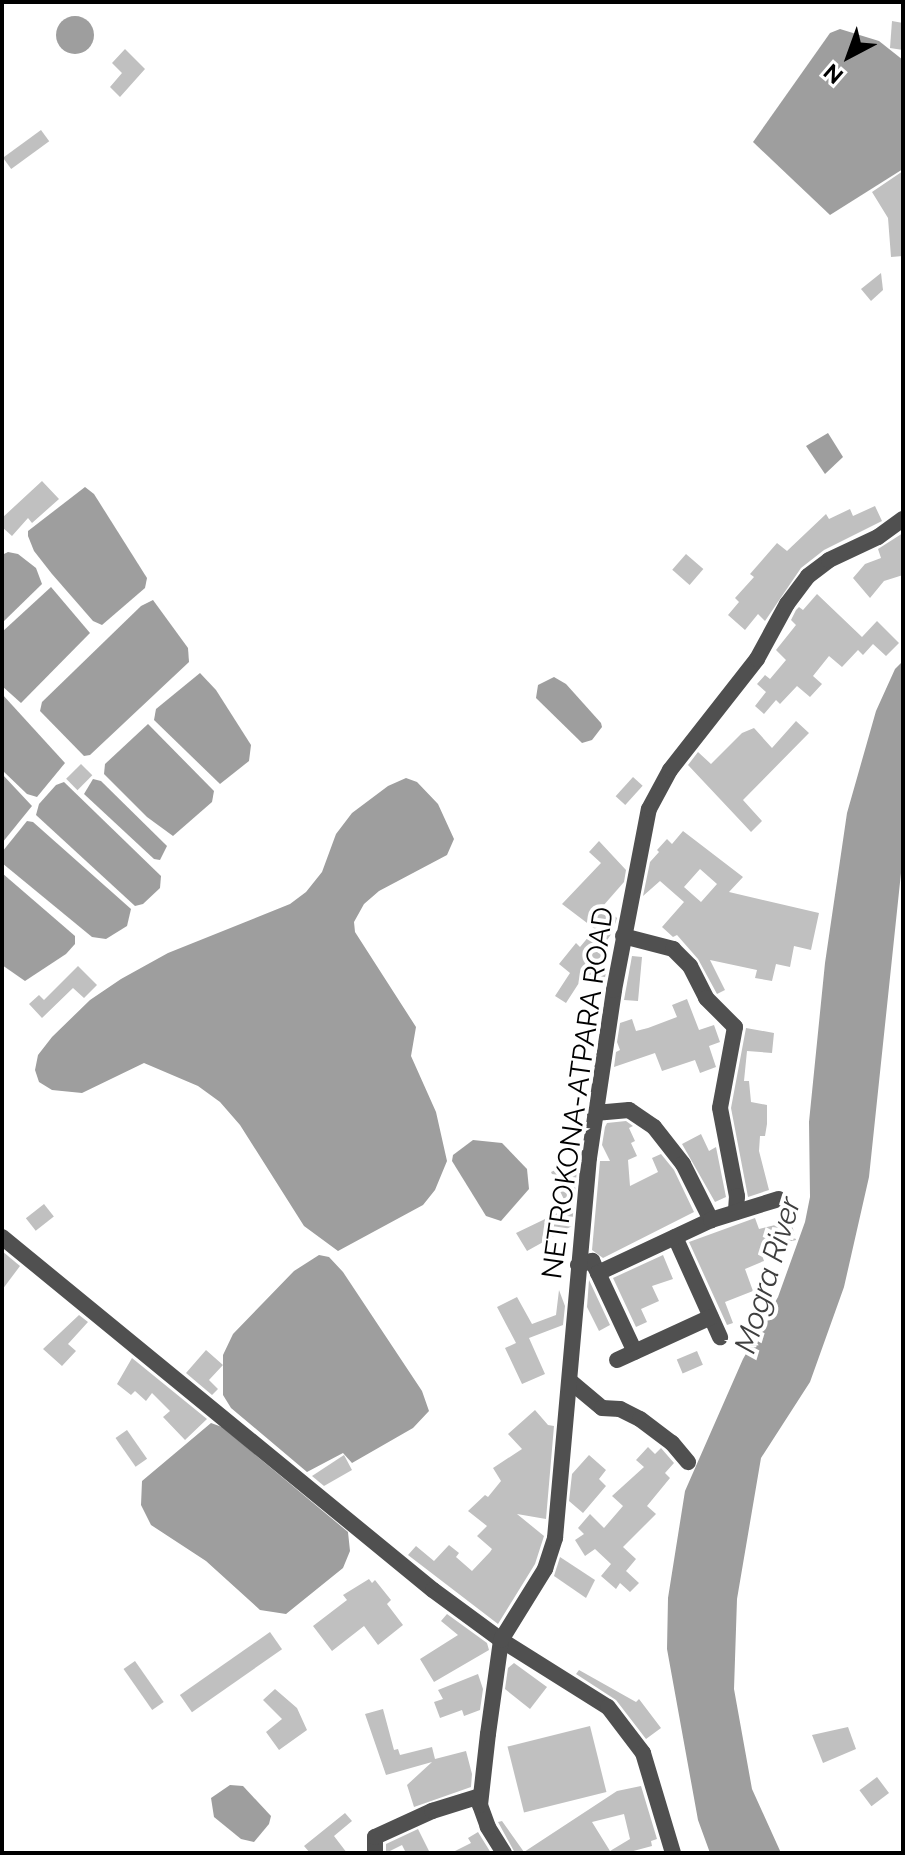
<!DOCTYPE html>
<style>
body{margin:0}
#map{position:relative;width:905px;height:1855px;overflow:hidden;background:#fff;font-family:Raleway,sans-serif}
div>[style]{position:absolute}
[style*='--x']{left:calc(var(--x)*1px);top:calc(var(--y)*1px);width:calc(var(--w)*1px);rotate:calc(var(--a)*1deg)}
.water>*{inset:0;background:#9e9e9e}
.round{border-radius:50%}
.building>*{inset:0;background:#c0c0c0;transform-origin:0 0}
.minor>*{height:16px;margin:-8px;padding:0 8px;transform-origin:8px;border-radius:8px;background:#505050}
span{translate:-50% -50%;white-space:nowrap;text-align:center;line-height:1.15;-webkit-text-stroke:8px #fff;paint-order:stroke}
.street-label{font-size:28px;color:#000}
.water-label{font-size:30px;color:#3f3f3f;font-style:italic}
.frame{position:absolute;inset:0;border:4px solid #000;pointer-events:none}
.north{position:absolute;left:809px;top:16px;width:80px;height:80px;-webkit-text-stroke:6px #fff;paint-order:stroke;rotate:221deg;font-size:22px;font-weight:700;line-height:32px;text-align:center;color:#000}
.north::after{content:'';display:block;margin:auto;width:28px;height:36px;background:#000;clip-path:polygon(50% 0,100% 100%,50% 72%,0 100%)}
</style>
<div id="map">
<div class="water">
<i class="round" style="left:56px;top:16px;width:38px;height:38px"></i>
<i style="clip-path:polygon(840px 29px,879px 41px,903px 60px,903px 169px,830px 215px,753px 142px,830px 33px)"></i>
<i style="clip-path:polygon(828px 433px,843px 457px,825px 474px,806px 446px)"></i>
<i style="clip-path:polygon(85px 487px,94px 494px,147px 578px,145px 588px,102px 625px,93px 621px,52px 574px,34px 551px,28px 536px,28px 531px)"></i>
<i style="clip-path:polygon(8px 552px,18px 554px,36px 568px,42px 584px,2px 623px,2px 555px)"></i>
<i style="clip-path:polygon(51px 587px,90px 633px,21px 703px,2px 686px,2px 632px)"></i>
<i style="clip-path:polygon(153px 600px,188px 648px,189px 662px,90px 755px,84px 756px,40px 711px,42px 702px,141px 606px)"></i>
<i style="clip-path:polygon(903px 661px,903px 854px,869px 1177px,844px 1287px,810px 1382px,761px 1458px,737px 1599px,734px 1689px,752px 1789px,781px 1853px,710px 1853px,698px 1820px,667px 1649px,668px 1598px,685px 1491px,743px 1359px,778px 1297px,805px 1222px,810px 1197px,809px 1122px,825px 963px,847px 813px,876px 711px,895px 669px)"></i>
<i style="clip-path:polygon(200px 673px,216px 690px,251px 745px,249px 761px,220px 784px,154px 720px,156px 709px)"></i>
<i style="clip-path:polygon(554px 677px,566px 684px,601px 723px,602px 727px,592px 740px,582px 743px,536px 698px,538px 685px)"></i>
<i style="clip-path:polygon(2px 694px,65px 763px,37px 797px,27px 794px,2px 770px)"></i>
<i style="clip-path:polygon(148px 724px,214px 791px,212px 802px,173px 836px,147px 817px,104px 774px,105px 764px)"></i>
<i style="clip-path:polygon(2px 774px,32px 806px,2px 843px)"></i>
<i style="clip-path:polygon(406px 778px,417px 782px,438px 804px,454px 839px,447px 855px,379px 891px,364px 904px,354px 922px,355px 932px,416px 1027px,411px 1056px,436px 1112px,447px 1161px,435px 1190px,423px 1205px,338px 1251px,304px 1226px,240px 1125px,220px 1102px,198px 1086px,144px 1063px,82px 1093px,52px 1090px,39px 1082px,35px 1070px,38px 1055px,52px 1037px,90px 1000px,121px 979px,168px 953px,290px 904px,306px 892px,322px 872px,336px 834px,352px 813px,388px 786px)"></i>
<i style="clip-path:polygon(93px 779px,101px 781px,167px 846px,160px 860px,154px 859px,84px 794px)"></i>
<i style="clip-path:polygon(64px 782px,161px 876px,160px 888px,143px 904px,135px 906px,36px 815px,39px 804px,56px 785px)"></i>
<i style="clip-path:polygon(27px 821px,33px 822px,131px 909px,127px 926px,106px 939px,92px 937px,2px 863px,2px 852px)"></i>
<i style="clip-path:polygon(2px 873px,75px 936px,75px 944px,66px 954px,25px 981px,2px 965px)"></i>
<i style="clip-path:polygon(473px 1140px,502px 1143px,527px 1169px,529px 1189px,501px 1221px,486px 1216px,452px 1161px,453px 1155px)"></i>
<i style="clip-path:polygon(319px 1255px,329px 1257px,343px 1272px,422px 1391px,429px 1411px,413px 1428px,352px 1463px,343px 1453px,307px 1472px,231px 1408px,223px 1395px,223px 1355px,233px 1334px,294px 1271px)"></i>
<i style="clip-path:polygon(211px 1423px,222px 1427px,348px 1532px,350px 1551px,343px 1568px,286px 1614px,260px 1610px,206px 1561px,151px 1525px,141px 1505px,142px 1481px)"></i>
<i style="clip-path:polygon(230px 1785px,243px 1786px,271px 1816px,269px 1824px,254px 1842px,241px 1839px,214px 1817px,211px 1798px)"></i>
</div>
<div class="building">
<i style="clip-path:polygon(892px 21px,903px 23px,903px 50px,890px 48px)"></i>
<i style="clip-path:polygon(125px 49px,145px 69px,120px 97px,110px 87px,122px 73px,112px 63px)"></i>
<i style="left:41px;top:130px;width:14px;height:47px;rotate:54deg"></i>
<i style="clip-path:polygon(903px 171px,903px 256px,891px 257px,888px 218px,872px 192px)"></i>
<i style="clip-path:polygon(881px 273px,883px 290px,871px 301px,861px 289px)"></i>
<i style="clip-path:polygon(42px 481px,59px 499px,32px 523px,28px 518px,12px 536px,2px 527px,2px 518px)"></i>
<i style="clip-path:polygon(875px 506px,882px 521px,824px 550px,801px 568px,765px 621px,758px 614px,745px 630px,728px 615px,739px 602px,735px 598px,754px 577px,750px 574px,777px 543px,787px 551px,826px 514px,829px 519px,850px 509px,853px 516px)"></i>
<i style="clip-path:polygon(903px 533px,903px 575px,884px 581px,870px 598px,853px 578px,865px 564px,881px 558px,878px 549px)"></i>
<i style="left:686px;top:554px;width:23px;height:21px;rotate:41deg"></i>
<i style="clip-path:polygon(817px 594px,862px 637px,877px 621px,899px 643px,886px 656px,873px 644px,863px 655px,858px 650px,842px 667px,829px 656px,813px 676px,822px 684px,810px 697px,797px 686px,780px 704px,776px 700px,764px 714px,755px 706px,766px 692px,757px 684px,765px 675px,770px 679px,786px 660px,776px 650px,796px 625px,791px 620px,796px 610px,799px 607px,803px 610px)"></i>
<i style="clip-path:polygon(796px 721px,809px 733px,743px 800px,762px 821px,751px 832px,688px 765px,698px 752px,711px 764px,742px 733px,754px 728px,772px 748px)"></i>
<i style="left:81px;top:764px;width:16px;height:21px;rotate:45deg"></i>
<i style="left:633px;top:777px;width:13px;height:26px;rotate:42deg"></i>
<i style="clip-path:polygon(evenodd,683px 831px,743px 877px,729px 892px,819px 913px,811px 950px,794px 946px,790px 967px,776px 964px,772px 981px,755px 978px,757px 970px,710px 960px,725px 990px,717px 994px,698px 959px,677px 935px,673px 937px,662px 927px,684px 902px,660px 881px,643px 896px,650px 862px,659px 852px,657px 850px,667px 839px,672px 844px,683px 831px,700px 869px,717px 884px,701px 902px,684px 887px,700px 869px)"></i>
<i style="clip-path:polygon(599px 841px,626px 870px,624px 882px,603px 906px,617px 918px,612px 933px,598px 953px,608px 954px,598px 965px,606px 972px,604px 983px,602px 986px,586px 972px,566px 1003px,555px 996px,570px 973px,559px 964px,576px 943px,580px 947px,595px 929px,562px 904px,601px 863px,589px 852px)"></i>
<i style="clip-path:polygon(632px 956px,642px 957px,638px 1001px,624px 1000px)"></i>
<i style="clip-path:polygon(78px 966px,97px 985px,84px 998px,73px 988px,42px 1018px,29px 1004px,39px 995px,44px 1000px)"></i>
<i style="clip-path:polygon(687px 999px,699px 1030px,714px 1025px,720px 1042px,709px 1046px,716px 1067px,700px 1073px,695px 1060px,662px 1071px,655px 1053px,614px 1067px,616px 1052px,620px 1050px,617px 1042px,620px 1023px,632px 1019px,636px 1031px,648px 1028px,677px 1017px,672px 1005px)"></i>
<i style="clip-path:polygon(746px 1028px,774px 1033px,772px 1053px,747px 1051px,744px 1081px,749px 1081px,751px 1102px,767px 1105px,767px 1124px,765px 1136px,760px 1136px,759px 1151px,769px 1190px,748px 1197px,731px 1108px)"></i>
<i style="clip-path:polygon(626px 1121px,633px 1126px,629px 1128px,635px 1141px,631px 1143px,637px 1156px,628px 1160px,630px 1186px,658px 1172px,652px 1158px,661px 1154px,674px 1170px,694px 1212px,603px 1258px,592px 1250px,600px 1161px,610px 1161px,602px 1145px,605px 1127px,607px 1123px)"></i>
<i style="clip-path:polygon(701px 1134px,709px 1151px,716px 1147px,726px 1197px,715px 1202px,682px 1144px)"></i>
<i style="clip-path:polygon(574px 1161px,577px 1169px,572px 1226px,527px 1251px,516px 1233px,568px 1208px,551px 1172px)"></i>
<i style="left:44px;top:1204px;width:16px;height:23px;rotate:52deg"></i>
<i style="clip-path:polygon(755px 1218px,759px 1229px,791px 1221px,796px 1240px,760px 1249px,764px 1261px,745px 1269px,753px 1291px,725px 1302px,733px 1323px,727px 1325px,689px 1242px)"></i>
<i style="clip-path:polygon(2px 1251px,20px 1266px,2px 1290px)"></i>
<i style="clip-path:polygon(663px 1255px,673px 1279px,652px 1286px,659px 1301px,641px 1309px,647px 1322px,636px 1327px,613px 1278px)"></i>
<i style="clip-path:polygon(589px 1280px,610px 1325px,599px 1331px,587px 1307px)"></i>
<i style="clip-path:polygon(559px 1290px,565px 1306px,563px 1325px,529px 1338px,545px 1374px,522px 1384px,505px 1348px,516px 1343px,497px 1307px,517px 1297px,532px 1324px,556px 1315px)"></i>
<i style="clip-path:polygon(79px 1315px,88px 1322px,68px 1344px,76px 1351px,62px 1366px,43px 1349px)"></i>
<i style="clip-path:polygon(206px 1350px,223px 1365px,209px 1380px,218px 1389px,212px 1395px,186px 1373px)"></i>
<i style="left:697px;top:1351px;width:15px;height:22px;rotate:67deg"></i>
<i style="clip-path:polygon(132px 1358px,207px 1419px,185px 1440px,163px 1417px,170px 1411px,152px 1393px,146px 1401px,135px 1391px,131px 1395px,117px 1384px)"></i>
<i style="clip-path:polygon(535px 1410px,548px 1425px,554px 1426px,546px 1519px,517px 1514px,544px 1536px,535px 1564px,498px 1624px,408px 1555px,416px 1546px,434px 1561px,449px 1545px,459px 1553px,456px 1557px,472px 1571px,490px 1552px,492px 1549px,477px 1536px,487px 1526px,468px 1511px,485px 1495px,488px 1497px,501px 1481px,493px 1468px,522px 1449px,508px 1434px)"></i>
<i style="left:127px;top:1430px;width:35px;height:14px;rotate:55deg"></i>
<i style="clip-path:polygon(648px 1447px,655px 1454px,661px 1448px,674px 1463px,665px 1473px,670px 1478px,647px 1506px,656px 1514px,623px 1547px,636px 1559px,626px 1571px,639px 1583px,630px 1592px,620px 1583px,616px 1589px,601px 1576px,611px 1564px,595px 1549px,585px 1556px,575px 1540px,584px 1534px,578px 1528px,590px 1514px,604px 1528px,623px 1506px,612px 1496px,644px 1467px,636px 1460px)"></i>
<i style="clip-path:polygon(344px 1455px,352px 1470px,324px 1486px,312px 1476px)"></i>
<i style="clip-path:polygon(589px 1455px,606px 1470px,599px 1479px,606px 1486px,583px 1513px,569px 1501px,572px 1474px)"></i>
<i style="clip-path:polygon(560px 1557px,595px 1580px,586px 1598px,554px 1576px)"></i>
<i style="clip-path:polygon(369px 1579px,372px 1583px,375px 1580px,391px 1600px,387px 1604px,403px 1625px,378px 1645px,364px 1626px,332px 1651px,313px 1626px,347px 1600px,343px 1595px)"></i>
<i style="clip-path:polygon(447px 1614px,487px 1643px,489px 1650px,434px 1682px,420px 1659px,458px 1635px,441px 1621px)"></i>
<i style="left:270px;top:1632px;width:21px;height:110px;rotate:55deg"></i>
<i style="left:135px;top:1661px;width:50px;height:14px;rotate:55deg"></i>
<i style="clip-path:polygon(514px 1663px,547px 1687px,530px 1709px,505px 1689px,508px 1668px)"></i>
<i style="clip-path:polygon(579px 1670px,636px 1702px,639px 1699px,661px 1728px,646px 1739px,616px 1700px,576px 1674px)"></i>
<i style="clip-path:polygon(478px 1674px,483px 1689px,480px 1710px,464px 1716px,462px 1710px,440px 1718px,434px 1702px,443px 1699px,438px 1690px)"></i>
<i style="clip-path:polygon(275px 1689px,297px 1708px,307px 1730px,279px 1750px,266px 1732px,282px 1719px,263px 1700px)"></i>
<i style="clip-path:polygon(383px 1709px,394px 1750px,398px 1749px,400px 1755px,432px 1747px,435px 1759px,466px 1751px,472px 1774px,471px 1787px,414px 1807px,407px 1785px,432px 1762px,386px 1775px,365px 1714px)"></i>
<i style="left:590px;top:1726px;width:68px;height:85px;rotate:76deg"></i>
<i style="clip-path:polygon(848px 1727px,856px 1749px,823px 1763px,812px 1735px)"></i>
<i style="left:877px;top:1777px;width:20px;height:22px;rotate:53deg"></i>
<i style="clip-path:polygon(evenodd,641px 1786px,657px 1839px,651px 1841px,652px 1846px,626px 1853px,515px 1853px,498px 1822px,502px 1821px,524px 1852px,617px 1791px,641px 1786px,624px 1814px,630px 1839px,610px 1851px,592px 1822px,624px 1814px)"></i>
<i style="clip-path:polygon(345px 1813px,352px 1821px,334px 1836px,347px 1853px,310px 1853px,304px 1846px)"></i>
<i style="clip-path:polygon(418px 1829px,430px 1853px,406px 1853px,402px 1845px,386px 1853px,386px 1844px)"></i>
<i style="clip-path:polygon(478px 1832px,491px 1853px,451px 1853px,471px 1843px,468px 1838px)"></i>
</div>
<div class="minor">
<i style="--x:623;--y:936;--w:52;--a:14.6"></i>
<i style="--x:673;--y:949;--w:24;--a:45"></i>
<i style="--x:690;--y:966;--w:36;--a:63"></i>
<i style="--x:706;--y:998;--w:41;--a:45"></i>
<i style="--x:735;--y:1027;--w:82;--a:100.5"></i>
<i style="--x:720;--y:1108;--w:90;--a:79.1"></i>
<i style="--x:737;--y:1196;--w:16;--a:94"></i>
<i style="--x:595;--y:1113;--w:34;--a:-5"></i>
<i style="--x:629;--y:1110;--w:30;--a:34"></i>
<i style="--x:654;--y:1127;--w:47;--a:51.9"></i>
<i style="--x:683;--y:1164;--w:63;--a:63.4"></i>
<i style="--x:2;--y:1237;--w:557;--a:39.32"></i>
<i style="--x:433;--y:1590;--w:84;--a:36.3"></i>
<i style="--x:501;--y:1640;--w:126;--a:32.1"></i>
<i style="--x:608;--y:1707;--w:58;--a:52.7"></i>
<i style="--x:643;--y:1753;--w:104;--a:73.3"></i>
<i style="--x:675;--y:1237;--w:110;--a:65.8"></i>
<i style="--x:578;--y:1265;--w:15;--a:-16"></i>
<i style="--x:592;--y:1261;--w:13;--a:63"></i>
<i style="--x:598;--y:1273;--w:125;--a:-25.1"></i>
<i style="--x:711;--y:1220;--w:71;--a:-17.2"></i>
<i style="--x:598;--y:1273;--w:87;--a:64.9"></i>
<i style="--x:617;--y:1360;--w:103;--a:-24.6"></i>
<i style="--x:571;--y:1382;--w:40;--a:40"></i>
<i style="--x:602;--y:1408;--w:18;--a:3"></i>
<i style="--x:620;--y:1409;--w:22;--a:27"></i>
<i style="--x:640;--y:1419;--w:40;--a:37"></i>
<i style="--x:672;--y:1443;--w:25;--a:50"></i>
<i style="--x:375;--y:1853;--w:16;--a:-90"></i>
<i style="--x:375;--y:1837;--w:63;--a:-24.5"></i>
<i style="--x:432;--y:1811;--w:50;--a:-17.4"></i>
<i style="--x:504;--y:1853;--w:31;--a:-122"></i>
<i style="--x:488;--y:1827;--w:23;--a:-110"></i>
<i style="--x:480;--y:1805;--w:71;--a:-83.6"></i>
<i style="--x:488;--y:1734;--w:95;--a:-82.1"></i>
<i style="--x:501;--y:1640;--w:84;--a:-58.2"></i>
<i style="--x:545;--y:1569;--w:33;--a:-72"></i>
<i style="--x:555;--y:1538;--w:382;--a:-84.9"></i>
<i style="--x:589;--y:1158;--w:170;--a:-81.5"></i>
<i style="--x:614;--y:990;--w:184;--a:-79.1"></i>
<i style="--x:649;--y:809;--w:44;--a:-61.7"></i>
<i style="--x:670;--y:770;--w:141;--a:-51.9"></i>
<i style="--x:757;--y:659;--w:63;--a:-61.4"></i>
<i style="--x:787;--y:604;--w:35;--a:-53"></i>
<i style="--x:808;--y:576;--w:26;--a:-37"></i>
<i style="--x:829;--y:560;--w:54;--a:-25.1"></i>
<i style="--x:878;--y:537;--w:31;--a:-36"></i>
</div>
<div class="street-label">
<span style="left:578px;top:1093px;rotate:-82deg">NETROKONA-ATPARA ROAD</span>
</div>
<div class="water-label">
<span style="left:768px;top:1275px;rotate:-73deg">Mogra River</span>
</div>
<div class="frame"></div>
<div class="north">N</div>
</div>
